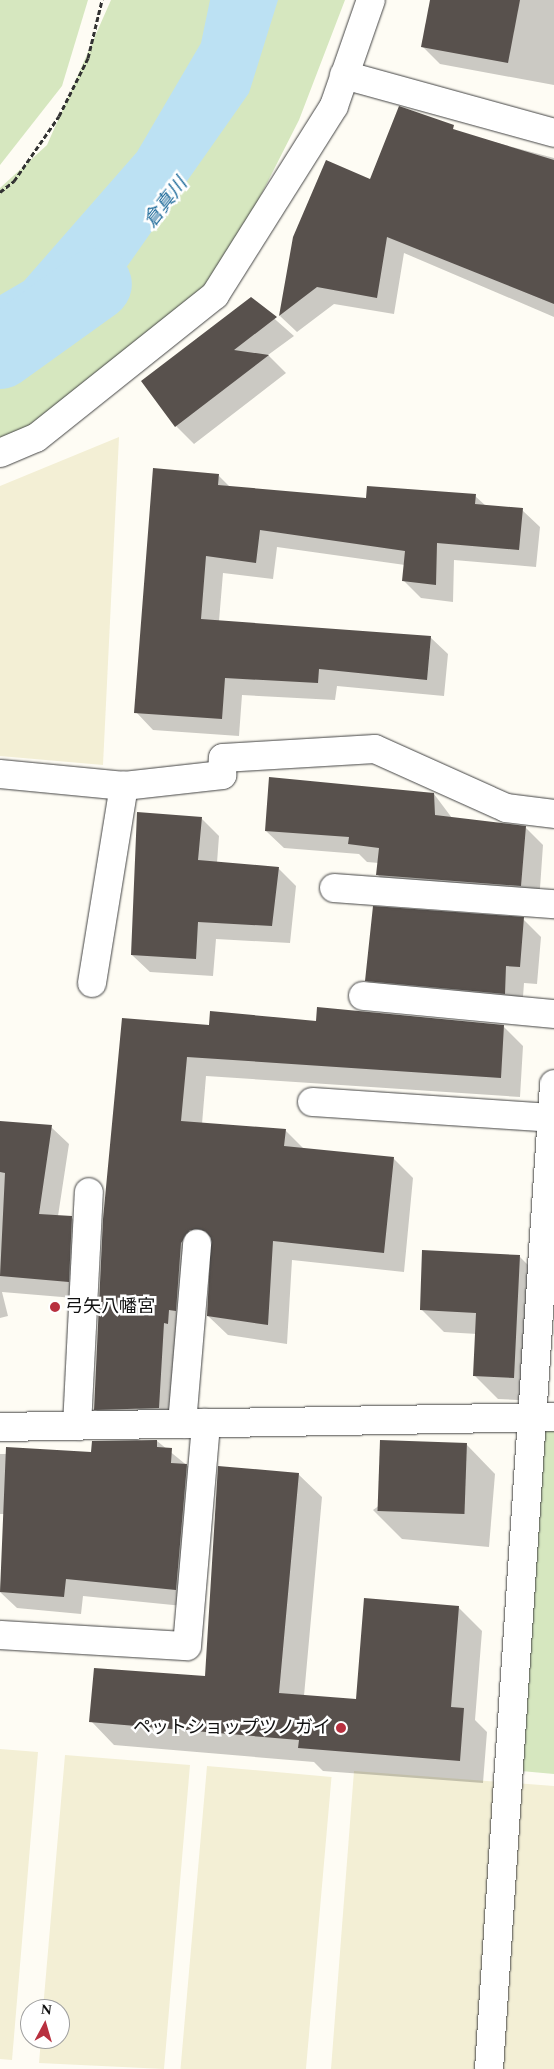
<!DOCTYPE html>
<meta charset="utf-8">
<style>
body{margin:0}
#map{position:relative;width:554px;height:2069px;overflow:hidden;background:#fefcf4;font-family:Spectral,"Noto Sans JP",serif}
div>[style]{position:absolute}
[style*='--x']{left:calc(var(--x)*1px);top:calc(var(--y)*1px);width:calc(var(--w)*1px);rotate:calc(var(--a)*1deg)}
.farmland>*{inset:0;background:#f3efd5;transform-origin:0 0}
.green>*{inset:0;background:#d6e7bf}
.water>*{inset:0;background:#bce1f3}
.shadow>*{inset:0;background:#0003}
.river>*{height:72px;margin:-36px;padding:0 36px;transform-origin:36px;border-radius:36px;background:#bce1f3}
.building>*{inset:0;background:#58514d;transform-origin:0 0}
.path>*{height:3px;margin-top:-1.5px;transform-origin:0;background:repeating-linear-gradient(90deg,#323232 0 5px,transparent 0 7.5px)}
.roads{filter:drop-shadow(0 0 1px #434343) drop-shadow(0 0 1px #434343)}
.minor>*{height:28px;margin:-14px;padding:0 14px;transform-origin:14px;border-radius:14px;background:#fff}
.dots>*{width:14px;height:14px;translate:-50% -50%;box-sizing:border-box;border:2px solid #fff;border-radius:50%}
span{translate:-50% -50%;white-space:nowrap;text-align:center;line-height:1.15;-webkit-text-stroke:5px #fff;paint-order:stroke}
.poi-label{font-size:18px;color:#101010}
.left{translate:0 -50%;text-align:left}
.right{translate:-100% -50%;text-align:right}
.water-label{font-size:19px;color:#206c9b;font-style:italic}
.north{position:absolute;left:20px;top:1999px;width:50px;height:50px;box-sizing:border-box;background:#fff;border:1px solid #9f9f9f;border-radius:50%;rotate:6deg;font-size:14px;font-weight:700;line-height:20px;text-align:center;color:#101010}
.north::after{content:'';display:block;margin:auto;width:18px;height:22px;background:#b8303f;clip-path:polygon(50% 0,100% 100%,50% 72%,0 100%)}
</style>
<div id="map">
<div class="farmland">
<i style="clip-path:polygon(119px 437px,103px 765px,0 756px,0 486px)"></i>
<i style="clip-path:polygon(0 1749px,38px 1752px,12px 2060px,0 2059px)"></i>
<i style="clip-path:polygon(65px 1755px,190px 1765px,164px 2069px,39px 2063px,41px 2039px,60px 2039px,60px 2009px,43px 2009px)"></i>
<i style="left:207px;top:1766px;width:125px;height:304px;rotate:5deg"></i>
<i style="clip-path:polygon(354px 1771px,554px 1786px,554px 2069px,331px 2069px)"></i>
</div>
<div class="green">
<i style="clip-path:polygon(0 0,88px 0,62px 86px,0 165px)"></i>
<i style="clip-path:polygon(111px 0,345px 0,299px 120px,227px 262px,144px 351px,0 448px,0 188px,47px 145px)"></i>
<i style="clip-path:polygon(533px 1417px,554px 1417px,554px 1774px,510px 1770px)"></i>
</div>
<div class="water">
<i style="clip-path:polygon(210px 0,278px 0,249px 93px,114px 285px,0 355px,0 295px,24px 281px,137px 152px,201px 43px)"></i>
</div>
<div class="shadow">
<i style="clip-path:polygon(431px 0,554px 0,554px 85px,440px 64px,422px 46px)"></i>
<i style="clip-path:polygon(400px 108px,460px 133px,554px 158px,554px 317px,404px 253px,394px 314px,334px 304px,297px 332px,280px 316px,294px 237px,371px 180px)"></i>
<i style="clip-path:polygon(251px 298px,294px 336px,268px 355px,286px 373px,194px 444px,176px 426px)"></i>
<i style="clip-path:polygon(219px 476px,230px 487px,367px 499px,475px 496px,486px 506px,522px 510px,540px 527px,536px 567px,454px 560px,453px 602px,421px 598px,403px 580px,405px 565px,277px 547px,273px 579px,223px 573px,219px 621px,430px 637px,448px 654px,444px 696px,337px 686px,335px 700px,242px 695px,239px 736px,153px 730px,136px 712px)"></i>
<i style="clip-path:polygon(434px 794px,452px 818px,525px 827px,543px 845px,539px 903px,395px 893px,378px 875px,379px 863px,367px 862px,359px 854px,284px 848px,266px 831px)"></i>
<i style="clip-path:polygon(201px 818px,219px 836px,217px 863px,278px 868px,296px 886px,290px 943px,216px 939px,213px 976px,150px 972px,132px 955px)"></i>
<i style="clip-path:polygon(523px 919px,541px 937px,537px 984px,524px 983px,522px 1011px,384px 998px,366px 980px)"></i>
<i style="clip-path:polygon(123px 1020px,210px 1026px,503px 1026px,523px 1046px,520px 1097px,206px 1076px,202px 1124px,285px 1130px,304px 1149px,393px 1158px,413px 1178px,404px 1272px,292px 1260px,287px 1344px,228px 1335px,208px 1316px,212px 1247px,201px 1263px,178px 1428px,115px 1429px,95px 1409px)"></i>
<i style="clip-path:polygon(0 1122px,51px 1127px,69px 1144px,58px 1216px,72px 1218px,89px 1235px,86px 1299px,2px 1292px,8px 1316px,0 1318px)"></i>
<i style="clip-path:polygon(520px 1257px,543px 1280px,537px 1401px,498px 1399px,474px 1375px,477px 1334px,444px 1332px,421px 1309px)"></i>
<i style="clip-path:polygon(157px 1441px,189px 1467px,193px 1607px,83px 1596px,81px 1614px,17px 1608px,0 1592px,7px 1514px,0 1514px,0 1454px,92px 1453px)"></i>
<i style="clip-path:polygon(466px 1444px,495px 1474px,489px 1547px,402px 1539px,373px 1510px)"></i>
<i style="clip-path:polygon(219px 1468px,298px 1474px,322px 1497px,304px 1696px,357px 1700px,458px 1607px,482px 1631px,475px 1720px,487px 1732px,483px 1783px,323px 1771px,314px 1762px,114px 1745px,91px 1721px,206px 1678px)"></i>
</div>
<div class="river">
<i style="--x:0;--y:353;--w:118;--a:-35.7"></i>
</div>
<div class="building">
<i style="clip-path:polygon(430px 0,520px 0,508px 63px,421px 47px)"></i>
<i style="clip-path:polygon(399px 106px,454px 125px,453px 129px,554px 160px,554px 304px,387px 237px,377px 298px,317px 287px,279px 316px,293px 237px,326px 160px,370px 179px)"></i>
<i style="clip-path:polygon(251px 297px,277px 317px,234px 350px,269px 355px,175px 427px,141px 381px)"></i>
<i style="clip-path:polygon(153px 468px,219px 474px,218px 485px,366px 498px,367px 486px,476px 494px,475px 504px,523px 508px,519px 550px,437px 543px,436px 585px,402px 581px,405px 551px,260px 530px,256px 563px,206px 556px,201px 619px,431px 636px,427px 680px,319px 669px,318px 683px,225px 678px,222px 719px,134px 713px)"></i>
<i style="clip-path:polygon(269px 777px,434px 793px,435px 815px,526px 826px,521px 886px,376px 875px,379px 848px,348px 844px,349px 837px,265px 831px)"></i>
<i style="clip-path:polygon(137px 812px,202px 817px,198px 860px,279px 867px,272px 926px,198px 922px,196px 959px,131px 955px)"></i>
<i style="clip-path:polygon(373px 906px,524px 917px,520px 967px,506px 966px,505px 994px,365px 981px)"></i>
<i style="clip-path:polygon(317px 1007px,504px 1025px,501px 1078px,187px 1057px,181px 1121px,286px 1129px,284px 1146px,394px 1157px,384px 1253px,273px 1241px,268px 1325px,207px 1316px,211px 1238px,205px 1231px,190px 1230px,181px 1243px,176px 1311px,169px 1310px,168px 1324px,164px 1323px,159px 1408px,94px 1410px,103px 1219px,122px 1018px,209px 1025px,210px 1011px,316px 1021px)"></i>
<i style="clip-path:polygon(0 1121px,52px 1125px,39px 1214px,72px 1216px,69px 1282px,0 1276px,5px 1173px,0 1172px)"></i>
<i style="clip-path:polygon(422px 1250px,520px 1255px,514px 1378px,473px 1376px,476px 1313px,420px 1310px)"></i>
<i style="clip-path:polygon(157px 1440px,157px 1447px,172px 1448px,171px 1463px,187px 1464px,176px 1590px,66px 1579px,64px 1597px,0 1592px,6px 1447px,91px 1452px,92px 1441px)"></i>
<i style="left:380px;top:1440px;width:87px;height:71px;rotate:2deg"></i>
<i style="clip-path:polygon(218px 1466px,299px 1473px,279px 1693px,356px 1699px,364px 1598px,459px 1606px,451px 1707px,464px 1708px,460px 1761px,298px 1748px,299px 1740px,89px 1722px,94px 1668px,205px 1676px)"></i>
</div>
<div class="path">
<i style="--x:0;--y:192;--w:18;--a:-38"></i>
<i style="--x:14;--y:181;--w:79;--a:-55.3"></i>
<i style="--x:59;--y:116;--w:65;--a:-63.4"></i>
<i style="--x:88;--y:58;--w:60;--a:-76.4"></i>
</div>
<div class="roads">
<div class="minor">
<i style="--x:344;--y:75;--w:218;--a:15.4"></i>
<i style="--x:0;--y:453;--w:39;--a:-23"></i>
<i style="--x:36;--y:438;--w:229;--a:-38.6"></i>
<i style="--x:215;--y:295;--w:223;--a:-57.8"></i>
<i style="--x:334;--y:106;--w:112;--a:-70.8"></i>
<i style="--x:0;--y:774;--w:125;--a:5.5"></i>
<i style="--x:124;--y:786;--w:99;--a:-6.4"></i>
<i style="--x:222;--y:775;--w:17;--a:-87"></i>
<i style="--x:223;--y:758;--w:152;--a:-3.4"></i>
<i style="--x:375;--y:749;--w:144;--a:24.2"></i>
<i style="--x:506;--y:808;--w:48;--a:7.1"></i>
<i style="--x:334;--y:888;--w:221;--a:4.2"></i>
<i style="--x:92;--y:983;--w:200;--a:-80.8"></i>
<i style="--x:363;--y:996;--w:192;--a:5.4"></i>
<i style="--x:312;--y:1102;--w:241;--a:3.8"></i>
<i style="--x:182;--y:1424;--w:181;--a:-85.2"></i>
<i style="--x:77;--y:1426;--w:234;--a:-87.1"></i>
<i style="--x:0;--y:1427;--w:554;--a:-1.03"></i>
<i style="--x:0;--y:1635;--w:187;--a:3.4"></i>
<i style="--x:187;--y:1646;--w:224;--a:-85.1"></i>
<i style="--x:489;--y:2069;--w:987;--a:-86.22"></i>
</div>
</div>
<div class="dots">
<i style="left:55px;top:1307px;background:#b8303f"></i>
<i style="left:341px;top:1728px;background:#b8303f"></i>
</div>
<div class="poi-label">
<span class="left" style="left:65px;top:1307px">弓矢八幡宮</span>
<span class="right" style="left:331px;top:1728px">ペットショップツノガイ</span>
</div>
<div class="water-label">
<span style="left:166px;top:203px;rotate:-52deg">倉真川</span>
</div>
<div class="north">N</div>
</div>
